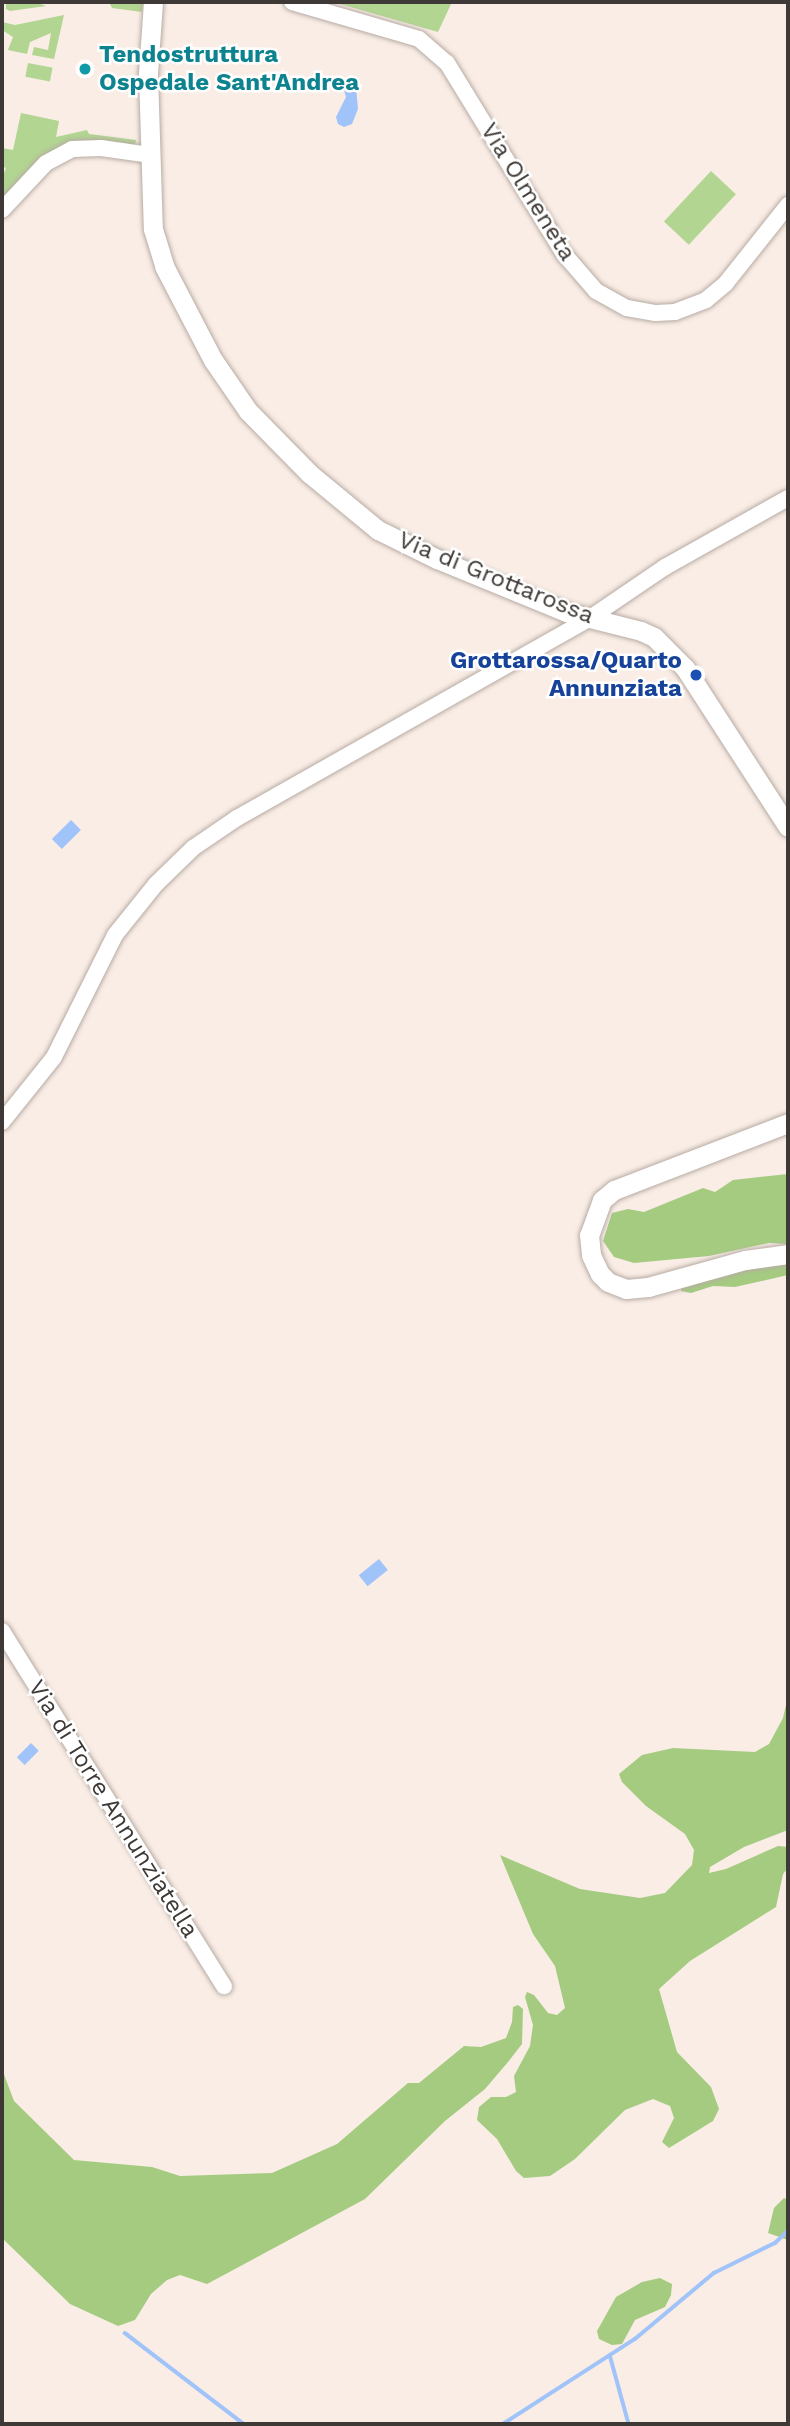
<!DOCTYPE html>
<style>
body{margin:0}
#map{position:relative;width:790px;height:2426px;overflow:hidden;background:#f9ede5;font-family:"Work Sans",sans-serif}
div>[style]{position:absolute}
[style*='--x']{left:calc(var(--x)*1px);top:calc(var(--y)*1px);width:calc(var(--w)*1px);rotate:calc(var(--a)*1deg)}
.green>*{inset:0;background:#b2d591;transform-origin:0 0}
.forest>*{inset:0;background:#a5cb81}
.water>*{inset:0;background:#a0c3f9;transform-origin:0 0}
.stream>*{height:3.5px;margin:-1.75px;padding:0 1.75px;transform-origin:1.75px;border-radius:1.75px;background:#a0c3f9}
.roads{filter:drop-shadow(0 0 2px #b7aba4) drop-shadow(0 0 2px #b7aba4)}
.minor>*{height:16px;margin:-8px;padding:0 8px;transform-origin:8px;border-radius:8px;background:#fff}
.tertiary>*{height:19px;margin:-9.5px;padding:0 9.5px;transform-origin:9.5px;border-radius:9.5px;background:#fff}
.dots>*{width:19px;height:19px;translate:-50% -50%;box-sizing:border-box;border:4px solid #fff;border-radius:50%}
span{translate:-50% -50%;white-space:nowrap;text-align:center;line-height:1.15;-webkit-text-stroke:5px #fff;paint-order:stroke}
.culture-label{font-size:24px;color:#0d838f;font-weight:700}
.left{translate:0 -50%;text-align:left}
.street-label{font-size:24px;color:#3e3936}
.transit-label{font-size:24px;color:#164399;font-weight:700}
.right{translate:-100% -50%;text-align:right}
.frame{position:absolute;inset:0;border:4px solid #3e3936;pointer-events:none}
</style>
<div id="map">
<div class="green">
<i style="clip-path:polygon(6px 2px,35px 2px,46px 6px,10px 11px,6px 9px)"></i>
<i style="clip-path:polygon(109px 2px,143px 2px,142px 12px,112px 8px)"></i>
<i style="clip-path:polygon(333px 2px,452px 2px,438px 32px)"></i>
<i style="clip-path:polygon(64px 15px,54px 59px,32px 55px,34px 47px,48px 50px,51px 33px,30px 42px,27px 54px,8px 50px,13px 37px,2px 30px,2px 22px,15px 25px)"></i>
<i style="left:28px;top:63px;width:25px;height:14px;rotate:11deg"></i>
<i style="clip-path:polygon(21px 113px,59px 121px,56px 137px,87px 130px,89px 134px,136px 140px,135px 147px,72px 143px,2px 205px,2px 178px,6px 168px,2px 166px,2px 148px,13px 150px)"></i>
<i style="left:711px;top:171px;width:34px;height:69px;rotate:43deg"></i>
</div>
<div class="forest">
<i style="clip-path:polygon(788px 1174px,788px 1244px,769px 1243px,709px 1256px,634px 1263px,614px 1257px,603px 1241px,612px 1213px,628px 1209px,644px 1212px,703px 1188px,715px 1192px,733px 1180px)"></i>
<i style="clip-path:polygon(788px 1257px,788px 1275px,735px 1287px,713px 1286px,691px 1293px,681px 1291px,682px 1286px)"></i>
<i style="clip-path:polygon(788px 1696px,788px 1830px,744px 1847px,710px 1867px,709px 1873px,726px 1869px,778px 1846px,788px 1847px,788px 1868px,783px 1874px,776px 1907px,690px 1961px,659px 1989px,677px 2052px,711px 2087px,719px 2109px,713px 2121px,669px 2148px,662px 2142px,674px 2118px,670px 2106px,653px 2099px,625px 2110px,575px 2159px,550px 2176px,524px 2178px,516px 2171px,497px 2139px,477px 2120px,479px 2107px,491px 2097px,506px 2097px,516px 2092px,514px 2076px,530px 2046px,533px 2025px,525px 1997px,527px 1992px,534px 1995px,548px 2013px,557px 2015px,565px 2008px,555px 1966px,533px 1934px,500px 1855px,580px 1889px,640px 1898px,665px 1893px,692px 1865px,694px 1850px,685px 1834px,646px 1806px,622px 1782px,619px 1774px,642px 1755px,673px 1748px,755px 1752px,769px 1744px,783px 1718px)"></i>
<i style="clip-path:polygon(518px 2005px,523px 2009px,522px 2044px,508px 2062px,485px 2089px,445px 2121px,365px 2199px,207px 2284px,180px 2275px,167px 2280px,151px 2294px,135px 2320px,118px 2326px,70px 2304px,2px 2238px,2px 2069px,14px 2101px,74px 2160px,152px 2167px,180px 2176px,272px 2173px,337px 2144px,408px 2083px,419px 2083px,464px 2046px,481px 2047px,506px 2038px,512px 2022px,513px 2007px)"></i>
<i style="clip-path:polygon(784px 2198px,788px 2200px,788px 2240px,768px 2233px,774px 2208px)"></i>
<i style="clip-path:polygon(660px 2278px,672px 2284px,671px 2295px,665px 2307px,635px 2320px,622px 2344px,612px 2345px,599px 2339px,597px 2331px,616px 2297px,642px 2282px)"></i>
</div>
<div class="water">
<i style="clip-path:polygon(349px 78px,356px 87px,358px 109px,352px 124px,344px 127px,338px 124px,336px 117px,346px 97px,342px 83px)"></i>
<i style="left:71px;top:820px;width:14px;height:27px;rotate:45deg"></i>
<i style="left:379px;top:1559px;width:14px;height:26px;rotate:51deg"></i>
<i style="left:31px;top:1743px;width:11px;height:20px;rotate:45deg"></i>
</div>
<div class="stream">
<i style="--x:125;--y:2333;--w:150;--a:37.4"></i>
<i style="--x:610;--y:2355;--w:72;--a:74.6"></i>
<i style="--x:503;--y:2424;--w:157;--a:-32.8"></i>
<i style="--x:635;--y:2339;--w:103;--a:-39.9"></i>
<i style="--x:714;--y:2273;--w:68;--a:-26.2"></i>
<i style="--x:775;--y:2243;--w:18;--a:-43"></i>
</div>
<div class="roads">
<div class="minor">
<i style="--x:292;--y:2;--w:132;--a:16.2"></i>
<i style="--x:419;--y:39;--w:37;--a:41"></i>
<i style="--x:447;--y:63;--w:224;--a:58.5"></i>
<i style="--x:564;--y:254;--w:49;--a:49.1"></i>
<i style="--x:596;--y:291;--w:35;--a:29"></i>
<i style="--x:627;--y:308;--w:29;--a:10"></i>
<i style="--x:656;--y:313;--w:19;--a:-3"></i>
<i style="--x:675;--y:312;--w:33;--a:-21"></i>
<i style="--x:706;--y:300;--w:26;--a:-40"></i>
<i style="--x:726;--y:283;--w:100;--a:-51.5"></i>
<i style="--x:2;--y:210;--w:64;--a:-46.9"></i>
<i style="--x:46;--y:163;--w:30;--a:-28"></i>
<i style="--x:72;--y:149;--w:29;--a:-2"></i>
<i style="--x:101;--y:148;--w:49;--a:8.1"></i>
<i style="--x:2;--y:1122;--w:83;--a:-51.3"></i>
<i style="--x:54;--y:1057;--w:136;--a:-63.4"></i>
<i style="--x:115;--y:935;--w:65;--a:-51.2"></i>
<i style="--x:156;--y:884;--w:52;--a:-44.2"></i>
<i style="--x:193;--y:848;--w:53;--a:-34.3"></i>
<i style="--x:237;--y:818;--w:406;--a:-29.5"></i>
<i style="--x:590;--y:618;--w:91;--a:-34.2"></i>
<i style="--x:665;--y:567;--w:141;--a:-29.3"></i>
<i style="--x:2;--y:1631;--w:419;--a:58"></i>
</div>
<div class="tertiary">
<i style="--x:153;--y:2;--w:72;--a:94"></i>
<i style="--x:148;--y:74;--w:155;--a:88.2"></i>
<i style="--x:153;--y:229;--w:39;--a:73"></i>
<i style="--x:164;--y:266;--w:106;--a:62.5"></i>
<i style="--x:213;--y:360;--w:62;--a:55.5"></i>
<i style="--x:248;--y:411;--w:88;--a:45.5"></i>
<i style="--x:310;--y:474;--w:88;--a:39.5"></i>
<i style="--x:378;--y:530;--w:66;--a:26.2"></i>
<i style="--x:437;--y:559;--w:139;--a:22.3"></i>
<i style="--x:566;--y:612;--w:77;--a:14.2"></i>
<i style="--x:641;--y:631;--w:14;--a:25"></i>
<i style="--x:654;--y:637;--w:44;--a:45"></i>
<i style="--x:685;--y:668;--w:189;--a:57.1"></i>
<i style="--x:788;--y:1123;--w:186;--a:158.9"></i>
<i style="--x:614;--y:1190;--w:16;--a:140"></i>
<i style="--x:602;--y:1200;--w:37;--a:110"></i>
<i style="--x:589;--y:1235;--w:20;--a:84"></i>
<i style="--x:591;--y:1255;--w:21;--a:65"></i>
<i style="--x:600;--y:1274;--w:11;--a:45"></i>
<i style="--x:608;--y:1282;--w:19;--a:21"></i>
<i style="--x:626;--y:1289;--w:22;--a:-5"></i>
<i style="--x:648;--y:1287;--w:101;--a:-15.6"></i>
<i style="--x:745;--y:1260;--w:43;--a:-7.9"></i>
</div>
</div>
<div class="dots">
<i style="left:85px;top:69px;background:#0f9aa8"></i>
<i style="left:696px;top:675px;background:#1a4fb4"></i>
</div>
<div class="culture-label">
<span class="left" style="left:99px;top:69px">Tendostruttura<br>Ospedale Sant'Andrea</span>
</div>
<div class="street-label">
<span style="left:528px;top:192px;rotate:58deg">Via Olmeneta</span>
<span style="left:496px;top:578px;rotate:22deg">Via di Grottarossa</span>
<span style="left:113px;top:1809px;rotate:58deg">Via di Torre Annunziatella</span>
</div>
<div class="transit-label">
<span class="right" style="left:682px;top:675px">Grottarossa/Quarto<br>Annunziata</span>
</div>
<div class="frame"></div>
</div>
